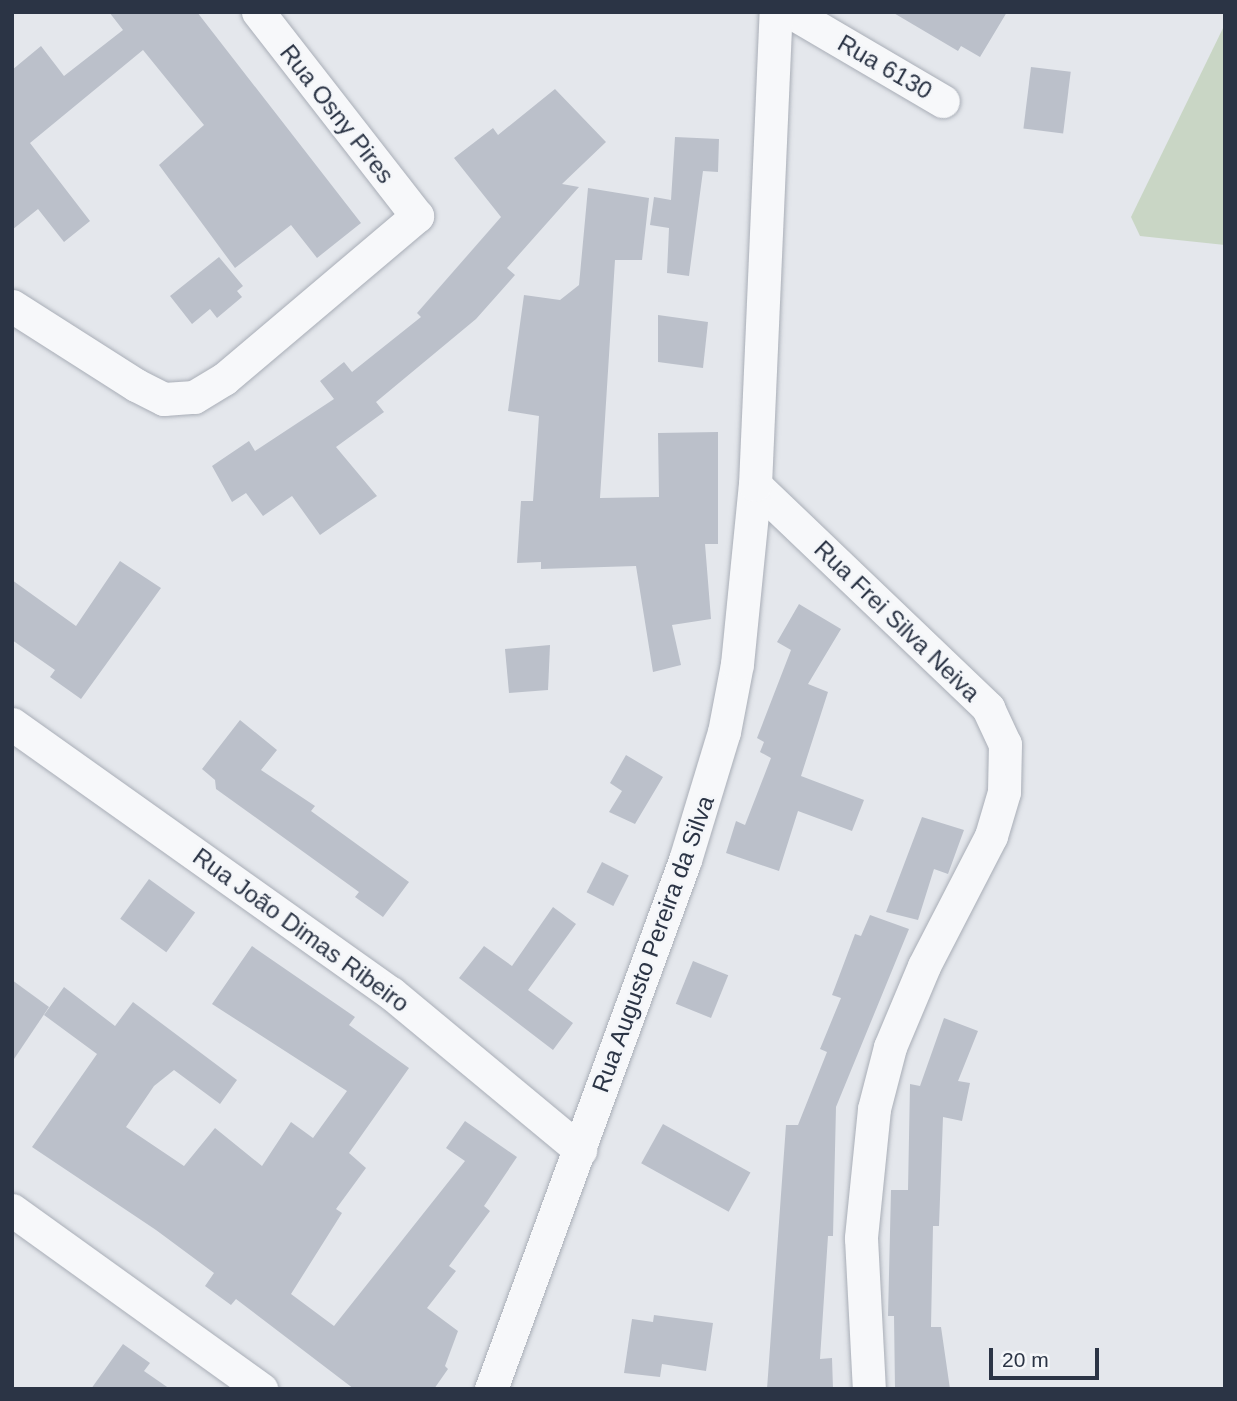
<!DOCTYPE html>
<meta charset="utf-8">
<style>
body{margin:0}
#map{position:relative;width:1237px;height:1401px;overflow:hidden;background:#e4e7ec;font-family:Helvetica,sans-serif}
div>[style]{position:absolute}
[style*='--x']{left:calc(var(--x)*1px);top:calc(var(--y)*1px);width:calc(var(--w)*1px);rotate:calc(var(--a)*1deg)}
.green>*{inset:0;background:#c9d6c5}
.building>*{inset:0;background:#bbc0ca;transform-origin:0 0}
.roads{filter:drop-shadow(0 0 2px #a9aeb7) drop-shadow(0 0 2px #a9aeb7)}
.street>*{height:33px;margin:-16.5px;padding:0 16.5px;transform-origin:16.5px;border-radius:16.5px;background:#f7f8fa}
span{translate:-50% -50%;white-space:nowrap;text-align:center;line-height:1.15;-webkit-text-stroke:5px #f4f6f9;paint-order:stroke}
.street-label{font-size:24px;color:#2b3445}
.frame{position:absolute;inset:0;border:14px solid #2b3445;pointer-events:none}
.scale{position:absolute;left:989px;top:1348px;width:110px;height:32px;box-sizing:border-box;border:4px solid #2b3445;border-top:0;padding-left:9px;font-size:21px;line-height:24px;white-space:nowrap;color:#2b3445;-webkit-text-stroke:5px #f4f6f9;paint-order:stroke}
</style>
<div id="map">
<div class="green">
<i style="clip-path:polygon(1225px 24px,1225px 245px,1140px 236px,1131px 217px)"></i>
</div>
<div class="building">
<i style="clip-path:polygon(109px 12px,197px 12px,361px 223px,317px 258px,291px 225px,235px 268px,159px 165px,204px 125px,143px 50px,30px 143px,90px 221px,64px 242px,38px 209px,12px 230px,12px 70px,41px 46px,64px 76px,123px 30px)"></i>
<i style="clip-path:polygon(892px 12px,1007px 12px,980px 57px,961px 46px,958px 51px)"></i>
<i style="left:1031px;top:67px;width:40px;height:62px;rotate:7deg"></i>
<i style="clip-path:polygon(555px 89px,606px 142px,562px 184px,579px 187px,507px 268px,515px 275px,476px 319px,376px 402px,384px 412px,336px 447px,377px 496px,320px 535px,292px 496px,263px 516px,246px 493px,232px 502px,212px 466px,249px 441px,255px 451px,334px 399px,320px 381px,344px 362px,352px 372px,421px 317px,417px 313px,501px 217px,454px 158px,493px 128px,498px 135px)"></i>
<i style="clip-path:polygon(675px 137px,719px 139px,718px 172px,703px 171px,689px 276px,667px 273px,669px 228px,650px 225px,654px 197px,671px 200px)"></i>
<i style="clip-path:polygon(588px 188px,649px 198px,642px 260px,615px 260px,600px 498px,659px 497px,658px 433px,718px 432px,718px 544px,705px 544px,711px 619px,672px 625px,681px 665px,653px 672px,636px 566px,541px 569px,541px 562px,517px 563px,521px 501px,533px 501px,539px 416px,508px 411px,524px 295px,560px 300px,579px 285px)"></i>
<i style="clip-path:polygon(219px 257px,243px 286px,237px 291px,242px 297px,217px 318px,210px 309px,192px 324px,170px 296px)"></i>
<i style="clip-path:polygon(658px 315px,708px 322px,703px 368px,658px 362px)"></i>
<i style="clip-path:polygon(120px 561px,161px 588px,81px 699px,50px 677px,55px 670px,12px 640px,12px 580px,76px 626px)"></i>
<i style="clip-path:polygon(799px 604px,841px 629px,808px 684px,828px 692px,801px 776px,864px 800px,852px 831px,798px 811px,779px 871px,726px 853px,736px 821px,745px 825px,771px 758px,760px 752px,764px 742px,757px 738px,791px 650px,777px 642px)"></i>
<i style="clip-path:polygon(550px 645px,548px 690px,509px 693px,505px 649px)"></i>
<i style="clip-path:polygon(240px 720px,277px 750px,261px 770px,315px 806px,311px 811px,409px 882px,383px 917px,355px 897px,359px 892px,216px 789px,215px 780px,202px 769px)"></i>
<i style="clip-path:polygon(626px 755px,663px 777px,635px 824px,609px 812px,622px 791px,610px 783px)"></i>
<i style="clip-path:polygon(922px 817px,964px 830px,948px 874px,934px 869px,918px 920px,886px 912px)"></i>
<i style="left:602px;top:862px;width:30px;height:34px;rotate:27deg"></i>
<i style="left:149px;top:879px;width:57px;height:49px;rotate:36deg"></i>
<i style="clip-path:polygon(553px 907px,576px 924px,528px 990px,573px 1023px,553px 1050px,459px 978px,484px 946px,512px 966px)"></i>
<i style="clip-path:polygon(870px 915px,909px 929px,836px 1107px,833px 1236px,828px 1236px,820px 1359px,832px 1358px,833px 1389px,767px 1389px,786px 1125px,798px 1125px,827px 1052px,820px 1049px,841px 998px,832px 995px,855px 934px,861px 936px)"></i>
<i style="clip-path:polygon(252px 946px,355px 1017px,349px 1025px,409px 1068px,349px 1153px,366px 1168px,336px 1209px,342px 1213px,291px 1294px,334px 1326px,465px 1161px,446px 1148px,465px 1121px,517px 1157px,484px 1206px,490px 1211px,449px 1266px,456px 1271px,427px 1308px,458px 1331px,445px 1366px,448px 1369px,434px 1389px,354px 1389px,236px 1299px,231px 1305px,205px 1286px,214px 1273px,156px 1230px,32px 1147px,97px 1054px,44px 1015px,64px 987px,115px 1026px,133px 1002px,237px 1080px,220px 1104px,174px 1070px,154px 1086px,126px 1127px,184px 1166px,215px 1128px,262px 1166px,291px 1122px,313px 1138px,347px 1091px,212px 1004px)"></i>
<i style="left:693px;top:961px;width:38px;height:46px;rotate:22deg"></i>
<i style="clip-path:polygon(12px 980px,49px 1007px,12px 1062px)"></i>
<i style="clip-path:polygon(944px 1018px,978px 1031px,958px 1081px,970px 1083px,962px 1121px,943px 1117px,939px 1226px,933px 1226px,931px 1327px,941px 1327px,950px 1389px,895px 1389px,894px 1316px,888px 1316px,891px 1190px,908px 1190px,910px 1084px,920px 1086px)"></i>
<i style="left:663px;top:1124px;width:100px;height:45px;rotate:29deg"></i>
<i style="clip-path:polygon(654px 1315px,713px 1323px,706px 1371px,662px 1364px,660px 1377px,624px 1373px,632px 1319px,653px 1322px)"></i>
<i style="clip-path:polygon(123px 1344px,150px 1363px,144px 1371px,170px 1389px,91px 1389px)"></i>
</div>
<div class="roads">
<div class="street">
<i style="--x:791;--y:12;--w:176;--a:30.4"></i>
<i style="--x:12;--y:306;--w:147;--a:32.5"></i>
<i style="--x:136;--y:385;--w:31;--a:27"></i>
<i style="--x:164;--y:399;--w:30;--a:-4"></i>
<i style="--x:194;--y:397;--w:35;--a:-31"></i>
<i style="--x:224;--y:379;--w:253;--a:-40.2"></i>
<i style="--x:417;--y:216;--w:259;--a:-127.9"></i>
<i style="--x:755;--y:485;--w:323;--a:43.7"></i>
<i style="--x:988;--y:708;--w:40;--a:65"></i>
<i style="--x:1005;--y:744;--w:48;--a:91.2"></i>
<i style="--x:1004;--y:792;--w:46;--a:106.5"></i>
<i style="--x:991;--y:836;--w:146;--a:117.3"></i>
<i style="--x:924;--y:966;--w:88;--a:112.8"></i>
<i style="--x:890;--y:1047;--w:64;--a:104.5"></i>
<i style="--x:874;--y:1109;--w:130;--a:95.8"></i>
<i style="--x:861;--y:1238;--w:151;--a:87"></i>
<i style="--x:12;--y:724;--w:465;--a:35.4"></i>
<i style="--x:391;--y:993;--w:246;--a:39.7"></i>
<i style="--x:12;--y:1210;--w:307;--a:35.7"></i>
<i style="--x:491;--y:1389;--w:563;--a:-69.86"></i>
<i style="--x:685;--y:860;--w:134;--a:-73.1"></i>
<i style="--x:724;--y:732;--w:69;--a:-79.2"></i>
<i style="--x:737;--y:664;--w:180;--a:-84.3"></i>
<i style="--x:755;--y:485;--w:473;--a:-87.5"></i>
</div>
</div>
<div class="street-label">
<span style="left:885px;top:67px;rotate:30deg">Rua 6130</span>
<span style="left:337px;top:114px;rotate:52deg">Rua Osny Pires</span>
<span style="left:897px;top:621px;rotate:44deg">Rua Frei Silva Neiva</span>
<span style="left:301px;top:930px;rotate:36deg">Rua João Dimas Ribeiro</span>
<span style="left:653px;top:944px;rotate:-70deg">Rua Augusto Pereira da Silva</span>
</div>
<div class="frame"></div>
<div class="scale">20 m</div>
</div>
